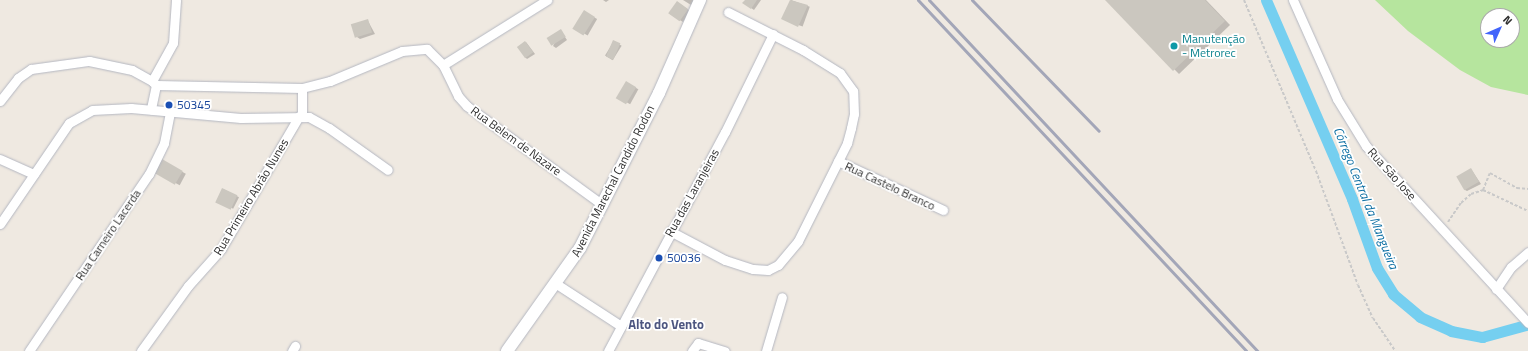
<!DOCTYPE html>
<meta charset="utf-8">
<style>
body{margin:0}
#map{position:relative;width:1528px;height:351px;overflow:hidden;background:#efe9e1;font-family:"Titillium Web",sans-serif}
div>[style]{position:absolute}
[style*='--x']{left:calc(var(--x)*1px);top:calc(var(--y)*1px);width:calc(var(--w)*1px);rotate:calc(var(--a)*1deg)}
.green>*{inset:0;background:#b6e59e}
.shadow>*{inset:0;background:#0003;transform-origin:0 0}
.canal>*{height:11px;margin:-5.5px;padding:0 5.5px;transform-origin:5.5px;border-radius:5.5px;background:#75cff0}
.building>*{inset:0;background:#cbc7bf;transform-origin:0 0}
.path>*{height:2px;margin-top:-1px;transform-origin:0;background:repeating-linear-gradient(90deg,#c9c9c9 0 3px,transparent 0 5px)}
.roads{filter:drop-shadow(0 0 1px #b4b7c1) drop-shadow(0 0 1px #b4b7c1)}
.street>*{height:9px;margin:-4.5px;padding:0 4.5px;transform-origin:4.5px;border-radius:4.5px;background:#fff}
.secondary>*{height:12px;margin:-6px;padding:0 6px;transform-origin:6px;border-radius:6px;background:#fff}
.rail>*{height:3px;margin:-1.5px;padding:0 1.5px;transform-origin:1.5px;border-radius:1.5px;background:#a3a6b8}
.dots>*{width:11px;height:11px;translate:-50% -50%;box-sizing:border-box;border:2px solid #fff;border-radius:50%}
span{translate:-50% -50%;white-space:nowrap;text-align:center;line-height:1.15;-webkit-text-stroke:3.5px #fff;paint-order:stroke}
.culture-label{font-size:12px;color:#0d838f}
.left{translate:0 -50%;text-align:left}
.transit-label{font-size:12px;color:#164399}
.street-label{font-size:12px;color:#2e2e2e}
.water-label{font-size:13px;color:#0d6fa3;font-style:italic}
.neighbourhood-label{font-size:13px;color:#4d5680;font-weight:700}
.north{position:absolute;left:1480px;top:8px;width:40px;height:40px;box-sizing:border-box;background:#fff;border:1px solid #ababab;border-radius:50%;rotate:45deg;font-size:11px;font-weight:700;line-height:16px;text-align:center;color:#2e2e2e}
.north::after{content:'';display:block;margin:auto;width:14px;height:18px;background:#4264fb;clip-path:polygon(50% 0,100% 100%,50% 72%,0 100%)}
</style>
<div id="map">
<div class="green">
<i style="clip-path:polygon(evenodd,1375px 0,1528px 0,1528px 95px,1491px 87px,1460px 70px,1408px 31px,1375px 0,1488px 16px,1512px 16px,1512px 40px,1488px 40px,1488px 16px)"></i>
</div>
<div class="shadow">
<i style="clip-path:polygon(603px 0,609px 0,606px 2px)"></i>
<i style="clip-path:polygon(683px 0,694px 0,691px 5px)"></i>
<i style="clip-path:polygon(746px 0,761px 0,754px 10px,744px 3px)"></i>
<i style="left:791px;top:0;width:20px;height:21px;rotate:20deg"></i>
<i style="clip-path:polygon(1106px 0,1206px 0,1230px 25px,1179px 74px)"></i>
<i style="clip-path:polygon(680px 4px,690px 11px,683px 22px,670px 14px)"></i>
<i style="left:585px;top:12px;width:14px;height:19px;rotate:30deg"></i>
<i style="clip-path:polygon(368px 21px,375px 34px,360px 39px,357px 37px)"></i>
<i style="clip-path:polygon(561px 31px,567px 40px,556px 48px,553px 46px)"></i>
<i style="left:614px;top:41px;width:9px;height:17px;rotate:32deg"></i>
<i style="clip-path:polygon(526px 42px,535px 54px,527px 59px,525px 57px)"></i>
<i style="left:627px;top:83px;width:13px;height:17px;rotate:29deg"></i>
<i style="left:162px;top:161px;width:27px;height:13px;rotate:28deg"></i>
<i style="clip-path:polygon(1471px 169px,1481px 184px,1467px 191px,1465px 190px)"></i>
<i style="left:223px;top:189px;width:18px;height:13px;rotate:27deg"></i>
</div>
<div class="canal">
<i style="--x:1266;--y:0;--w:217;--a:66.6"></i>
<i style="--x:1352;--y:199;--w:73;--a:70.1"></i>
<i style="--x:1377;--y:268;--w:31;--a:58"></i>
<i style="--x:1393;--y:294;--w:35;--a:40"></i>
<i style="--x:1420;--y:317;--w:34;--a:24"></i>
<i style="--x:1451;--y:331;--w:32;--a:11"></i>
<i style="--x:1482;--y:337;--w:46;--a:-15.3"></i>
</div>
<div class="building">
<i style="clip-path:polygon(745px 0,757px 0,751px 9px,742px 3px)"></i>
<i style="clip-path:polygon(790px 0,808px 5px,798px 27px,781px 19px)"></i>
<i style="clip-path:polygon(1105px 0,1205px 0,1225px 21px,1173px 71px)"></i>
<i style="left:677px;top:1px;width:14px;height:15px;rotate:36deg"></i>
<i style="left:584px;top:10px;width:13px;height:22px;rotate:32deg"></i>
<i style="left:368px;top:19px;width:14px;height:18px;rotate:73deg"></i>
<i style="left:561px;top:29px;width:9px;height:17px;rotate:58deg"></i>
<i style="left:613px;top:40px;width:8px;height:18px;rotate:23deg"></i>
<i style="left:525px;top:41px;width:14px;height:10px;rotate:54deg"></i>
<i style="left:626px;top:81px;width:12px;height:20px;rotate:31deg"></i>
<i style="left:162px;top:159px;width:24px;height:16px;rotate:30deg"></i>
<i style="left:1471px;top:168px;width:16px;height:17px;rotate:60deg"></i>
<i style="left:222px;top:188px;width:17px;height:16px;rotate:25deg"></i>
</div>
<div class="path">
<i style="--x:1244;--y:0;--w:186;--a:67.2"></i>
<i style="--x:1316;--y:171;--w:121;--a:69.8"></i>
<i style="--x:1358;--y:285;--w:36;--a:66"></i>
<i style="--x:1373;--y:318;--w:40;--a:56"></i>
<i style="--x:1483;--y:190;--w:18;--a:-68"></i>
<i style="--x:1490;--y:173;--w:31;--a:29"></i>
<i style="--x:1517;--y:188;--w:11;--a:5"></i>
<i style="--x:1448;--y:222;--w:23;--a:-56"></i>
<i style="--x:1461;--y:203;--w:13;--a:-42"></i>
<i style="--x:1471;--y:194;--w:13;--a:-18"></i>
<i style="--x:1483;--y:190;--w:50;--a:25"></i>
</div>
<div class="roads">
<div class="street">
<i style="--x:1293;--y:0;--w:108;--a:66"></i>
<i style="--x:1337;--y:99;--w:55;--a:58.3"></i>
<i style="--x:1366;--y:146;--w:240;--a:47.5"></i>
<i style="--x:443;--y:65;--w:123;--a:-32"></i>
<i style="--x:152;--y:81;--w:43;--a:-61.1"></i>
<i style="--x:173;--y:43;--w:43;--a:-86"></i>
<i style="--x:156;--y:85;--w:146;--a:1.2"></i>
<i style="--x:302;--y:88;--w:29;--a:-14"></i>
<i style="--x:330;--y:81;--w:78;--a:-22.6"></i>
<i style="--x:402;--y:51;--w:25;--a:-5"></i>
<i style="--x:427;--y:49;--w:23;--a:45"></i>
<i style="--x:443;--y:65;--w:34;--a:64"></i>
<i style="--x:458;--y:96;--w:13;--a:48"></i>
<i style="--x:467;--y:106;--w:168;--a:36.1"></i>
<i style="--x:302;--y:88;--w:28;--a:90"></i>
<i style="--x:0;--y:101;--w:29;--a:-52"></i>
<i style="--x:18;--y:78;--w:16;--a:-35"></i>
<i style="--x:31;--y:69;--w:59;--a:-7.9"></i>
<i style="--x:89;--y:61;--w:44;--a:11.8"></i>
<i style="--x:132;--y:70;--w:23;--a:29"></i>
<i style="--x:152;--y:81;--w:6;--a:45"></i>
<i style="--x:156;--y:85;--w:25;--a:102"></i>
<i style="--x:0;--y:159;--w:37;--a:24"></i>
<i style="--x:838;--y:161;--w:116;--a:25"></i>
<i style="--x:0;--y:224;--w:122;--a:-55.7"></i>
<i style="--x:69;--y:123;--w:26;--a:-29"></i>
<i style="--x:92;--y:110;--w:39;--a:-3"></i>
<i style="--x:131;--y:108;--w:110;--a:5.2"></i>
<i style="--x:241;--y:118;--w:68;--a:-0.8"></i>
<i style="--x:309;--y:117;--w:23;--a:29"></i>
<i style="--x:329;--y:128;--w:72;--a:35.4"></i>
<i style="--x:670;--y:231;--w:62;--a:27.8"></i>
<i style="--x:725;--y:260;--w:29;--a:18"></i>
<i style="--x:753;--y:269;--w:15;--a:4"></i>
<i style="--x:768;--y:270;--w:11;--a:-27"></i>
<i style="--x:778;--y:265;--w:31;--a:-50"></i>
<i style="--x:798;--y:241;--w:110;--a:-63.4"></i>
<i style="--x:847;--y:143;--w:16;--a:-75"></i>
<i style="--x:851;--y:128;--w:14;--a:-78"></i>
<i style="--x:854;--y:114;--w:23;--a:-92"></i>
<i style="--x:853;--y:91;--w:22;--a:-126"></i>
<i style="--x:840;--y:73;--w:44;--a:-148.1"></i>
<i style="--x:803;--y:50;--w:84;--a:-153.1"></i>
<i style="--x:555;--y:283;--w:79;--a:33.1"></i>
<i style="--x:1496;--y:289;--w:27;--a:-56"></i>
<i style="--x:1511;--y:267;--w:23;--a:-41"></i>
<i style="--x:29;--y:351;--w:214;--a:-55.9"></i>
<i style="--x:149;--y:174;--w:34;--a:-64"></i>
<i style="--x:164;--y:143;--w:32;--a:-79"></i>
<i style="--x:141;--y:351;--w:80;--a:-54.1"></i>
<i style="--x:188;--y:286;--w:50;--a:-48.3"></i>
<i style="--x:221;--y:249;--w:154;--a:-59.6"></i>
<i style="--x:292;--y:351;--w:6;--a:-59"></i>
<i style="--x:608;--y:351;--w:248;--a:-61.9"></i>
<i style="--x:725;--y:132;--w:109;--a:-63.9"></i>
<i style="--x:692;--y:351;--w:10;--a:-53"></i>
<i style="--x:698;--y:343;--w:28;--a:17"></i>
<i style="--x:766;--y:351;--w:56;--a:-73.5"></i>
</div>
<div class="secondary">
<i style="--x:507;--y:351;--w:126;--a:-54.7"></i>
<i style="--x:580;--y:248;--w:174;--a:-63"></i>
<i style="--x:659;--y:93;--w:102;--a:-66.2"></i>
</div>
</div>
<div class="rail">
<i style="--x:918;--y:0;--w:480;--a:46.9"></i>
<i style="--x:929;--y:0;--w:481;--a:46.9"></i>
<i style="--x:972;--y:0;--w:182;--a:45.9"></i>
</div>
<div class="dots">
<i style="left:1174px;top:46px;background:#0f9aa8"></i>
<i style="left:169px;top:105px;background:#1a4fb4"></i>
<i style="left:659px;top:258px;background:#1a4fb4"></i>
</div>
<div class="culture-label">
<span class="left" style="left:1182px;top:46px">Manutenção<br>- Metrorec</span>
</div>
<div class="transit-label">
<span class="left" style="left:177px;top:105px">50345</span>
<span class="left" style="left:667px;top:258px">50036</span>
</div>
<div class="street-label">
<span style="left:516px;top:141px;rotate:36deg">Rua Belem de Nazare</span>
<span style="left:1392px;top:174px;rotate:48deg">Rua São Jose</span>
<span style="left:613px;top:181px;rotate:-63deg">Avenida Marechal Candido Rodon</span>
<span style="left:890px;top:186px;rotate:25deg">Rua Castelo Branco</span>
<span style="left:692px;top:193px;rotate:-61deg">Rua das Laranjeiras</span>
<span style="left:251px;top:197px;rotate:-59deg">Rua Primeiro Abrão Nunes</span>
<span style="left:108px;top:235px;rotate:-56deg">Rua Carneiro Lacerda</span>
</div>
<div class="water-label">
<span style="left:1366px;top:198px;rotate:68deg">Córrego Central da Mangueira</span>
</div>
<div class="neighbourhood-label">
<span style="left:666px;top:324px">Alto do Vento</span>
</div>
<div class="north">N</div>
</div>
